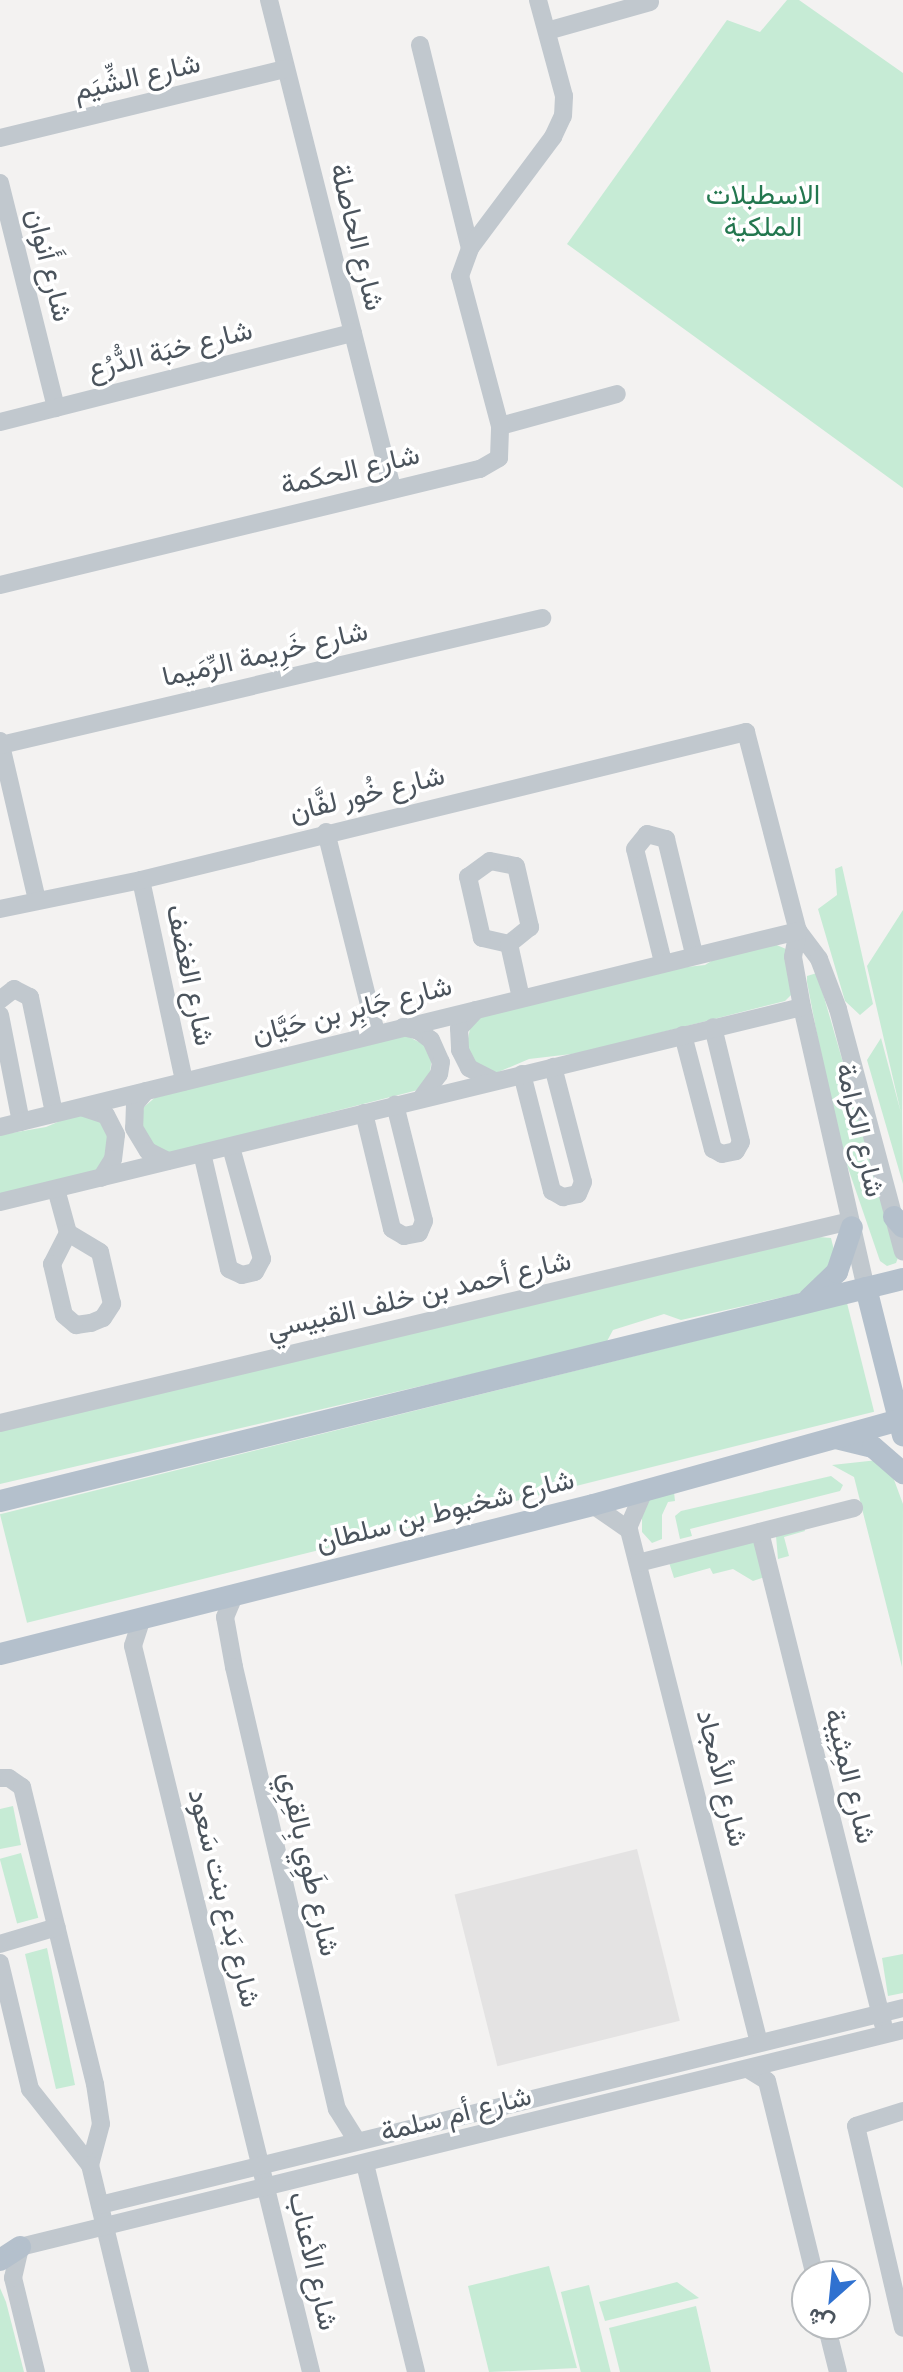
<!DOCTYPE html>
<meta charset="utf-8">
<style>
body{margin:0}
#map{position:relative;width:903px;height:2372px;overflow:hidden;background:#f3f2f1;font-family:"Fira Sans Condensed",Vazirmatn,sans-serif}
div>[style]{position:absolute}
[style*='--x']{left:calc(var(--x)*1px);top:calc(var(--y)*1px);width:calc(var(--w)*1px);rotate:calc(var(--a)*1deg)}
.education>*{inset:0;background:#e4e3e3;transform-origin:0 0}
.green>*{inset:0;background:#c6ebd5;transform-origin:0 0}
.minor>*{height:18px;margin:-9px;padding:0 9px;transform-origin:9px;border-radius:9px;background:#c1c8ce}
.major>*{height:22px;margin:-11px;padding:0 11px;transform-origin:11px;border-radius:11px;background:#b4c0cc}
span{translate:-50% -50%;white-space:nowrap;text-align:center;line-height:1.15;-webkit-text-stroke:7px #fff;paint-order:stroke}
.street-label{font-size:28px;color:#4b545d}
.park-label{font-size:28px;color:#23774f}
.north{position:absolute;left:791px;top:2260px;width:80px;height:80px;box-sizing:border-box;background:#fff;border:2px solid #b7bbbe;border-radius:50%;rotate:207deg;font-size:22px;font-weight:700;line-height:32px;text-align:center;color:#4b545d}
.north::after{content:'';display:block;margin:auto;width:28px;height:36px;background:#2f71d0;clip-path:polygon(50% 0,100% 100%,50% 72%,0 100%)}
</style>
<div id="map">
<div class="education">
<i style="left:637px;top:1849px;width:177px;height:188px;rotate:76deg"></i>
</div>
<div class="green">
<i style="clip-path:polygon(787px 0,799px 0,903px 73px,903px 488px,567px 244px,727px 20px,760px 32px)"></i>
<i style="clip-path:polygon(842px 866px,873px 1004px,860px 1015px,845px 1001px,818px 909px,837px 895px,835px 869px)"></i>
<i style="clip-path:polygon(903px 910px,902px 1118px,903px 1184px,867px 1060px,881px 1038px,901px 1113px,867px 966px)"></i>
<i style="clip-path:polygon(772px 943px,786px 949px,792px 994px,785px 1001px,580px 1053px,529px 1059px,496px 1073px,477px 1066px,466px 1048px,472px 1019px,660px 970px,705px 965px,718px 957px)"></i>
<i style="clip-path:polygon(817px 973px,899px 1255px,896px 1263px,887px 1266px,880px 1261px,836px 1133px,807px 982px,807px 976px)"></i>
<i style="clip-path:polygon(405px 1035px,427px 1046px,432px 1056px,429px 1080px,418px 1090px,171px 1153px,149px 1145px,141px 1120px,144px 1107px,159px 1094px)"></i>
<i style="clip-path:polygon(79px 1113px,98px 1119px,108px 1133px,110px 1150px,95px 1172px,0 1198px,0 1135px,46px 1127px)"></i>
<i style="clip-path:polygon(819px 1237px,831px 1238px,834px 1250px,821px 1284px,797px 1294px,681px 1320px,664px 1314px,613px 1330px,606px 1343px,0 1484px,0 1431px)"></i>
<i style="left:847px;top:1303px;width:112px;height:873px;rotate:76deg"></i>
<i style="clip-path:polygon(813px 1455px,674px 1492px,675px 1501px,668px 1502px,662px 1515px,662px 1539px,652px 1543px,642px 1532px,642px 1501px)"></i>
<i style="clip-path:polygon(878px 1460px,893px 1477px,903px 1504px,902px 1667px,854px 1477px,832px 1465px)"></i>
<i style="clip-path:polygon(831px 1476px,843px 1485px,840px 1491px,690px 1529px,692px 1536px,680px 1539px,675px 1516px,681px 1511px)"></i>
<i style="clip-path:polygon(802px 1522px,805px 1531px,784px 1537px,789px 1556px,778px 1559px,776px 1536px)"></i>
<i style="clip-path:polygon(754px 1540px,768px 1576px,753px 1581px,733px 1569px,713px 1574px,710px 1568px,674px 1578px,667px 1556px)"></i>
<i style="clip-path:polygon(13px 1806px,21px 1845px,0 1849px,0 1809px)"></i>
<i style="left:21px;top:1853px;width:67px;height:22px;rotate:75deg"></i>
<i style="clip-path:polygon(47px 1948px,75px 2085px,56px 2089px,25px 1954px)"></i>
<i style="clip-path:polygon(903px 1954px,903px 1993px,888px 1996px,882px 1958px)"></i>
<i style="clip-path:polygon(549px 2266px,577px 2368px,489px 2372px,468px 2286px)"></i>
<i style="clip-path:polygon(677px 2282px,699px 2298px,605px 2321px,599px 2302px)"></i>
<i style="left:589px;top:2285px;width:90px;height:29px;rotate:76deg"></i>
<i style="clip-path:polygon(0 2288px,6px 2302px,24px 2372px,0 2372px)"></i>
<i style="clip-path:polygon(696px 2306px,711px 2372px,620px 2372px,609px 2328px)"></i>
</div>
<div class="minor">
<i style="--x:269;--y:0;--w:503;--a:75.85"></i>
<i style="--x:547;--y:31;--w:107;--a:-15.7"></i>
<i style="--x:420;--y:45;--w:209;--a:76.2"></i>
<i style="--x:0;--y:138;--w:294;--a:-13.6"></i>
<i style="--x:0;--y:183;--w:232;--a:76"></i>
<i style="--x:0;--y:422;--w:364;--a:-14.2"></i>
<i style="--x:500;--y:426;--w:121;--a:-15.3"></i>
<i style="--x:0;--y:585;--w:494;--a:-13.6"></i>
<i style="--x:480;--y:469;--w:22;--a:-30"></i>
<i style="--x:499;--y:458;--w:32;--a:-88"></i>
<i style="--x:500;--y:426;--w:155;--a:-104.9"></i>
<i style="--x:460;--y:276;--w:30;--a:-70"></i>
<i style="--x:470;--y:248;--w:139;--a:-53.2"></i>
<i style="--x:553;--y:137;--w:23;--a:-65"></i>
<i style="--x:563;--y:116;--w:20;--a:-87"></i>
<i style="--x:564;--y:96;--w:99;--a:-105.2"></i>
<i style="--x:0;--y:741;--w:163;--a:76.9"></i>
<i style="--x:1;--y:745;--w:556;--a:-13.21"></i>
<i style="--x:326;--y:832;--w:207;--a:76"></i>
<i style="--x:490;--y:861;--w:26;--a:11"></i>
<i style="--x:516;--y:866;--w:63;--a:77.1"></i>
<i style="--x:530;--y:927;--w:27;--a:141"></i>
<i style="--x:509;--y:944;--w:28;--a:-167"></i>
<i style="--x:482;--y:938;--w:63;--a:-102.9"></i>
<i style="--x:468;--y:877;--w:27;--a:-36"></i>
<i style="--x:141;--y:880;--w:206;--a:77.9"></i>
<i style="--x:0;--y:909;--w:144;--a:-11.6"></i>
<i style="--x:141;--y:880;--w:623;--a:-13.75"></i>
<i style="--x:746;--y:732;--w:206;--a:75.4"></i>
<i style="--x:798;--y:931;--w:35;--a:53"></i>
<i style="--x:819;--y:959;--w:53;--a:69.2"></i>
<i style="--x:838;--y:1009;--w:251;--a:75"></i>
<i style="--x:798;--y:931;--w:26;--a:101"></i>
<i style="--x:793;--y:957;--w:51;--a:79.8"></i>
<i style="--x:802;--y:1007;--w:288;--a:77.2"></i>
<i style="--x:509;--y:944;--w:55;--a:77.5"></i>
<i style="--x:663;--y:962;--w:116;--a:-103.9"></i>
<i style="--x:635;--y:849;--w:19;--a:-51"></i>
<i style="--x:647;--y:834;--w:20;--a:15"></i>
<i style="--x:666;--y:839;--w:118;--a:76.3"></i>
<i style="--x:0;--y:1000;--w:18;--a:-38"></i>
<i style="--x:14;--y:989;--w:18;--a:27"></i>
<i style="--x:30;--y:997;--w:118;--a:78.3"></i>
<i style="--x:476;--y:1010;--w:25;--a:133"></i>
<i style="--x:459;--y:1028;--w:22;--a:87"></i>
<i style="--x:460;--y:1050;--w:20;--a:63"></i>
<i style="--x:469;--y:1068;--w:28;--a:27"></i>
<i style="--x:0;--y:1015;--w:109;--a:78.9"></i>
<i style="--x:403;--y:1027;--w:16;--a:14"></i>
<i style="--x:419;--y:1031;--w:15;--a:37"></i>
<i style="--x:431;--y:1040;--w:24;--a:66"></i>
<i style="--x:441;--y:1062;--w:12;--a:99"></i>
<i style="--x:439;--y:1074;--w:31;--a:126"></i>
<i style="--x:683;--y:1035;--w:118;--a:75.3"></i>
<i style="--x:713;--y:1149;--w:10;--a:29"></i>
<i style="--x:722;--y:1154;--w:14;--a:-12"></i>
<i style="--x:736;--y:1151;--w:10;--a:-61"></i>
<i style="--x:741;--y:1142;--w:118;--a:-103.7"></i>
<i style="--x:522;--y:1074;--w:121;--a:75.6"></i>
<i style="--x:552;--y:1191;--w:13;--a:29"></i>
<i style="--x:563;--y:1197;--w:15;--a:-11"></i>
<i style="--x:578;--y:1194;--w:13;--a:-67"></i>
<i style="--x:583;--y:1182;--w:119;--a:-104.6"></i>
<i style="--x:146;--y:1091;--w:17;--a:130"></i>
<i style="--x:135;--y:1104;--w:24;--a:92"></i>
<i style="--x:134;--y:1128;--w:27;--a:59"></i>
<i style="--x:148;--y:1151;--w:22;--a:27"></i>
<i style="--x:84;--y:1108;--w:23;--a:18"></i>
<i style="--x:106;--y:1115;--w:22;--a:63"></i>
<i style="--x:116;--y:1135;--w:24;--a:97"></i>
<i style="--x:113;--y:1159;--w:22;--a:122"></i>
<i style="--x:364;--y:1113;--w:119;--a:76.4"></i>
<i style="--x:392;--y:1229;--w:14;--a:30"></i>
<i style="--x:404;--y:1236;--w:15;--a:-11"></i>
<i style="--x:419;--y:1233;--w:13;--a:-67"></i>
<i style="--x:424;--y:1221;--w:120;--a:-104"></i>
<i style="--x:0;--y:1127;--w:822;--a:-13.8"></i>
<i style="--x:202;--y:1153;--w:119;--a:76.9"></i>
<i style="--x:229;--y:1269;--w:14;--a:25"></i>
<i style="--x:242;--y:1275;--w:13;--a:-13"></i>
<i style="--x:255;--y:1272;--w:15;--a:-62"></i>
<i style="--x:262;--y:1259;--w:116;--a:-105.5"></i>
<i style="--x:56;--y:1189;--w:46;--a:74.7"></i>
<i style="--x:68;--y:1233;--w:35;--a:117"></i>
<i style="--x:52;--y:1264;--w:52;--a:76.8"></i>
<i style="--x:64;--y:1315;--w:16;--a:40"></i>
<i style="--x:76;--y:1325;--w:15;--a:-8"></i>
<i style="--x:91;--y:1323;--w:13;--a:-23"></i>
<i style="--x:103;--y:1318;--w:17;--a:-57"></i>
<i style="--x:112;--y:1304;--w:53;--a:-103"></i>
<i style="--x:100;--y:1252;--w:37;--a:-149"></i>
<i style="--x:0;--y:1202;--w:825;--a:-13.67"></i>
<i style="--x:0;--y:1423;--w:874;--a:-13.37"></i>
<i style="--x:593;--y:1505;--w:44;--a:34.8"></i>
<i style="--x:629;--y:1530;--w:529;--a:75.78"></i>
<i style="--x:628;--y:1528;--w:40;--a:-66.6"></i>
<i style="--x:760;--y:1532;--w:507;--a:75.96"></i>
<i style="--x:638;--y:1563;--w:223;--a:-14.3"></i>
<i style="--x:234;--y:1596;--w:23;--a:113"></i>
<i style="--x:225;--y:1617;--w:51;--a:79.8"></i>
<i style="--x:234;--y:1667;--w:454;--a:76.9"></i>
<i style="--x:337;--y:2109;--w:38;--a:58"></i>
<i style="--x:141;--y:1621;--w:26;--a:108"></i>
<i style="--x:133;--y:1646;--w:748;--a:76.22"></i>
<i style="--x:0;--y:1778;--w:9;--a:0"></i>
<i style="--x:9;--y:1778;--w:16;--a:35"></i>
<i style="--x:22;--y:1787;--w:306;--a:76.2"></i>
<i style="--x:95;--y:2084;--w:40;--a:81.5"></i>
<i style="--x:101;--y:2124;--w:42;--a:105"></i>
<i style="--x:0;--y:1944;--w:59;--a:-16.6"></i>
<i style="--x:0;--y:1963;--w:130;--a:76.6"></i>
<i style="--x:30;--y:2089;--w:97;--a:51.7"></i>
<i style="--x:90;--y:2165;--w:213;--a:76.4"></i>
<i style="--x:748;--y:2069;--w:22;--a:32"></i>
<i style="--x:767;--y:2081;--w:201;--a:76.2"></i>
<i style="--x:903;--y:2111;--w:49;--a:162.3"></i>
<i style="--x:856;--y:2126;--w:207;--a:76.9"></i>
<i style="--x:365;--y:2164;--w:214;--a:76.2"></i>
<i style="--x:100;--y:2205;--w:827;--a:-13.78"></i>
<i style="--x:826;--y:2324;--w:49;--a:76"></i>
<i style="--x:36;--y:2372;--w:97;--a:-103.7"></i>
<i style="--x:13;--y:2278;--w:32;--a:-77"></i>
<i style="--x:20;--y:2247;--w:909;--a:-13.81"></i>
</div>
<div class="major">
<i style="--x:894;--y:1217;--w:13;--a:48"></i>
<i style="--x:866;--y:1288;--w:152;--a:75.9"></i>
<i style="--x:809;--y:1299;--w:39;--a:-44"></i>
<i style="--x:837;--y:1272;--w:47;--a:-71.6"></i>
<i style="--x:836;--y:1438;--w:38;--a:14"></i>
<i style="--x:873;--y:1447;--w:40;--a:41"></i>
<i style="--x:0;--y:1501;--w:930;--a:-13.81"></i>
<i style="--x:0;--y:1654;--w:611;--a:-14.1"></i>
<i style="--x:593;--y:1505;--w:322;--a:-15.5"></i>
<i style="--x:0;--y:2260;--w:24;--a:-33"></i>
</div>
<div class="street-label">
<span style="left:137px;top:77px;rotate:-13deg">شارع الشِّيَم</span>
<span style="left:357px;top:237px;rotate:76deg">شارع الحاصلة</span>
<span style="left:49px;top:265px;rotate:76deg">شارع أَنوان</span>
<span style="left:170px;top:350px;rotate:-14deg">شارع خبَة الدُّرُع</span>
<span style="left:350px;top:470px;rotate:-13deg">شارع الحكمة</span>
<span style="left:265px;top:654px;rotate:-13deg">شارع خَرِيمة الرِّمَيما</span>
<span style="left:367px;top:794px;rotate:-14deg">شارع خُور لفَّان</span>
<span style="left:190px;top:975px;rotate:78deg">شارع الغضف</span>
<span style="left:352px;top:1010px;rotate:-14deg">شارع جَابِر بن حَيَّان</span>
<span style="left:860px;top:1130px;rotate:77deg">شارع الكرامة</span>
<span style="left:419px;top:1295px;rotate:-13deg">شارع أحمد بن خلف القبيسي</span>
<span style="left:445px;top:1511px;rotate:-14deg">شارع شخبوط بن سلطان</span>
<span style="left:850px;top:1776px;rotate:76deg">شارع المِثِيبة</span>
<span style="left:722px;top:1778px;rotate:76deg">شارع الأمجاد</span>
<span style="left:309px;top:1864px;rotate:77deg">شارع طَوِي بِالقِرِي</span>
<span style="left:224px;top:1898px;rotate:76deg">شارع بَدع بنت سَعود</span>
<span style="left:456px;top:2114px;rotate:-14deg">شارع أم سلمة</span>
<span style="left:313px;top:2261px;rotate:77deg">شارع الأعناب</span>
</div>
<div class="park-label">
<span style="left:763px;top:211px">الاسطبلات<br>الملكية</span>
</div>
<div class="north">ش</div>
</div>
